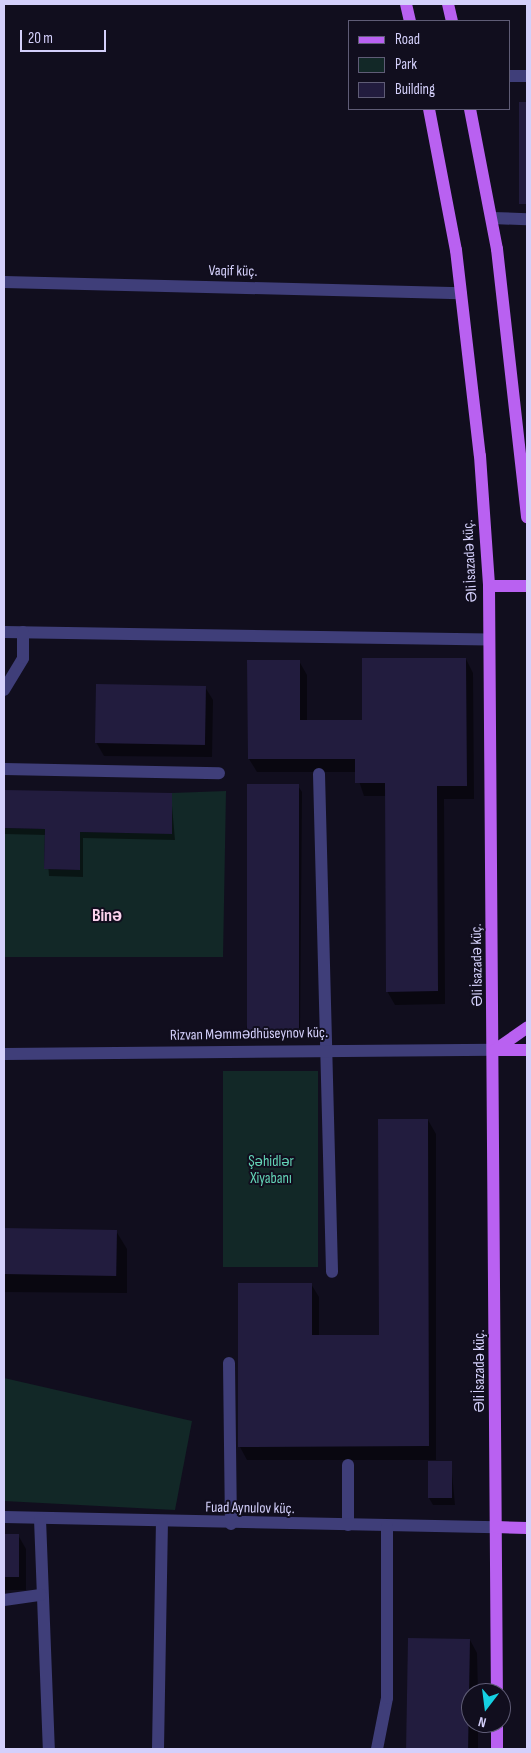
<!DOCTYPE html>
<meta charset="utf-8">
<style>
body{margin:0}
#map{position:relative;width:531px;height:1753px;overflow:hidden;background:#110e1e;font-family:"Sofia Sans Condensed",sans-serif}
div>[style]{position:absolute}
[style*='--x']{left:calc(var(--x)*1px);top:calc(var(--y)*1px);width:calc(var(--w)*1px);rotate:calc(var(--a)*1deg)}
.green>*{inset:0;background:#122827;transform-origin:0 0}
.shadow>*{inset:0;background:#0007;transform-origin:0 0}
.building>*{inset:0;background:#221c3e;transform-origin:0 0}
.minor>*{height:12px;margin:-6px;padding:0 6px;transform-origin:6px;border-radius:6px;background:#3f3e79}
.major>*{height:12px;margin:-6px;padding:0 6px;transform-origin:6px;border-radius:6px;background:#b961f1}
span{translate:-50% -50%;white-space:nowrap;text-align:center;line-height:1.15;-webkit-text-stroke:4px #110e1e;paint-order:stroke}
.street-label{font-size:15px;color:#d4d0fb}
.park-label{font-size:15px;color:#63d3b6}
.quarter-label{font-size:18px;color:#fbd2ec;font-weight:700}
.frame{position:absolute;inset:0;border:5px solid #d4d0fb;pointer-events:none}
.legend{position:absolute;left:348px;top:20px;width:162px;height:90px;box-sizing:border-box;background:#110e1e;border:1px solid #5f5c76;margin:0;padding:6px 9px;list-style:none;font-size:15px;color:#d4d0fb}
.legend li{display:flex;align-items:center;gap:10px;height:25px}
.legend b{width:25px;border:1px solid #5f5c76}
.north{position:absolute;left:461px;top:1683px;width:50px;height:50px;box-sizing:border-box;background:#110e1e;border:1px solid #5f5c76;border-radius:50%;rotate:195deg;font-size:14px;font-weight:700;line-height:20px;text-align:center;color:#d4d0fb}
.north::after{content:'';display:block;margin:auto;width:18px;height:22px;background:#15d0e2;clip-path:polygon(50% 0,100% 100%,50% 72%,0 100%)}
.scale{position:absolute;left:20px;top:30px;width:86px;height:22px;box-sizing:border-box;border:2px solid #d4d0fb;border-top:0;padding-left:6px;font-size:15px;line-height:18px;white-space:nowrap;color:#d4d0fb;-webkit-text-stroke:4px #110e1e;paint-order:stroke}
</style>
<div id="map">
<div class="green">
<i style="clip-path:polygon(226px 791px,223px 957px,4px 957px,4px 828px,45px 829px,44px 869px,79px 870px,80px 832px,172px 833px,172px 793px)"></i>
<i style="left:318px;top:1071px;width:196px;height:95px;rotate:90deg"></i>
<i style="clip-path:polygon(4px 1378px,192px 1421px,175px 1510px,4px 1501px)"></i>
</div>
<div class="shadow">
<i style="left:521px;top:103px;width:6px;height:101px"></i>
<i style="clip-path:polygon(466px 659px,473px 673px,474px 799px,444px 799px,445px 1004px,395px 1005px,387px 991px,386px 796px,364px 796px,356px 772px,257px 772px,249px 759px,299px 661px,307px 675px,307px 721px,363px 721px)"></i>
<i style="clip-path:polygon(205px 687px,213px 700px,212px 757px,104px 756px,96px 742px)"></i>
<i style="clip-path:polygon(298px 786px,302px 792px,300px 1037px,250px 1037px,246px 1030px)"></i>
<i style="clip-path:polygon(4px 791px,171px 794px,175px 840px,83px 838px,83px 877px,49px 876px,46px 835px,4px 834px)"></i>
<i style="clip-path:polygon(428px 1120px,436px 1134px,436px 1460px,247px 1460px,240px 1447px,311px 1284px,319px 1297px,319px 1336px,380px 1336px)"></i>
<i style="clip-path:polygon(4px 1229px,116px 1231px,127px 1249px,127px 1293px,4px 1292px)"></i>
<i style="clip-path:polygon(451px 1463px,455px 1505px,433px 1505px,429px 1498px)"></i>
<i style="clip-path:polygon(4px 1535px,18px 1535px,26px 1549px,26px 1590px,4px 1590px)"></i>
<i style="clip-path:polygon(410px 1639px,470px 1640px,477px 1653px,478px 1693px,471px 1693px,471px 1723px,478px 1723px,478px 1749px,410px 1749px)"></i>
</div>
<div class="building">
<i style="left:519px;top:102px;width:8px;height:102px"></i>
<i style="clip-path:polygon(362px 658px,466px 658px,467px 786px,437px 786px,438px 991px,386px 992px,385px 783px,355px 783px,355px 759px,248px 759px,247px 660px,300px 660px,300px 720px,362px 720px)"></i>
<i style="left:96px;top:684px;width:110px;height:59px;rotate:1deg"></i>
<i style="left:247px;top:784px;width:52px;height:246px"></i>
<i style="clip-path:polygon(4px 790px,172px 793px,172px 834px,80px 832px,80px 870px,44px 869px,45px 829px,4px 828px)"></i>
<i style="clip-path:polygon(378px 1119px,428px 1119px,429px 1446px,238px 1447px,238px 1283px,312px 1283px,312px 1335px,379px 1335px)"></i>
<i style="left:4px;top:1228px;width:113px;height:46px;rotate:1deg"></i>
<i style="left:428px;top:1461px;width:24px;height:37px"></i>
<i style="left:4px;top:1534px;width:15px;height:43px"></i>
<i style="left:408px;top:1638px;width:62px;height:111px;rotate:1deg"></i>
</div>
<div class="minor">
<i style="--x:510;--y:76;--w:17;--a:0"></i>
<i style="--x:492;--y:218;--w:35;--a:2"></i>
<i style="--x:4;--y:282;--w:457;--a:1.4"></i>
<i style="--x:4;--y:632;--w:485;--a:0.9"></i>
<i style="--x:4;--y:690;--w:37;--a:-59"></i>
<i style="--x:23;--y:658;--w:26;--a:-90"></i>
<i style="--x:4;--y:769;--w:215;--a:1.1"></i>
<i style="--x:319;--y:774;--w:498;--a:88.5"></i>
<i style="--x:4;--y:1054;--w:491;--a:-0.5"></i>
<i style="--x:229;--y:1363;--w:161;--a:89.3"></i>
<i style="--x:348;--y:1465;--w:60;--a:90"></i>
<i style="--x:4;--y:1517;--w:492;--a:1.2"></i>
<i style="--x:40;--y:1519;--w:230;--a:87.8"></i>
<i style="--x:4;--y:1600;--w:37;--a:-8"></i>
<i style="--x:158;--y:1749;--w:225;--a:-89"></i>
<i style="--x:377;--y:1749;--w:52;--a:-78.9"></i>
<i style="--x:387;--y:1698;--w:172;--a:-90"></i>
</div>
<div class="major">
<i style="--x:406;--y:4;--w:17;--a:77"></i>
<i style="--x:448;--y:4;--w:17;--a:77"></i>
<i style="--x:429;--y:109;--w:144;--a:79.2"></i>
<i style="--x:456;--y:250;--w:207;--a:83.4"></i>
<i style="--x:480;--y:456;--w:130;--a:86"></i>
<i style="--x:489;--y:586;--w:1107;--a:89.59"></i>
<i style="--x:470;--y:109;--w:143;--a:79.1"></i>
<i style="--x:497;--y:249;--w:270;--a:83.6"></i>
<i style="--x:489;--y:586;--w:38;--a:0"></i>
<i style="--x:495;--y:1050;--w:39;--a:-35"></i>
<i style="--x:495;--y:1050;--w:32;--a:0"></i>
<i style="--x:496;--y:1527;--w:31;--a:2"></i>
<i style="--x:497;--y:1723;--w:26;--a:90"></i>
</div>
<div class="street-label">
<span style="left:233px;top:271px;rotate:1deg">Vaqif küç.</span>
<span style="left:470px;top:561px;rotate:-93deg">Əli İsazadə küç.</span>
<span style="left:477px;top:965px;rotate:-91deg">Əli İsazadə küç.</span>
<span style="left:249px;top:1034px;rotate:-1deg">Rizvan Məmmədhüseynov küç.</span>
<span style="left:480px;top:1371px;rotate:-90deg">Əli İsazadə küç.</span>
<span style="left:250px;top:1508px;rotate:1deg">Fuad Aynulov küç.</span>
</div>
<div class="park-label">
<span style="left:271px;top:1170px">Şəhidlər<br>Xiyabanı</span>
</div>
<div class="quarter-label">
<span style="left:107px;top:916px">Binə</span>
</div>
<div class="frame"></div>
<ul class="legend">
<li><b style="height:6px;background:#b961f1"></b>Road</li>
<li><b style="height:14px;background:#122827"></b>Park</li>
<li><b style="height:14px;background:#221c3e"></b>Building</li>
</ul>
<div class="north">N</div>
<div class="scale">20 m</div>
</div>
